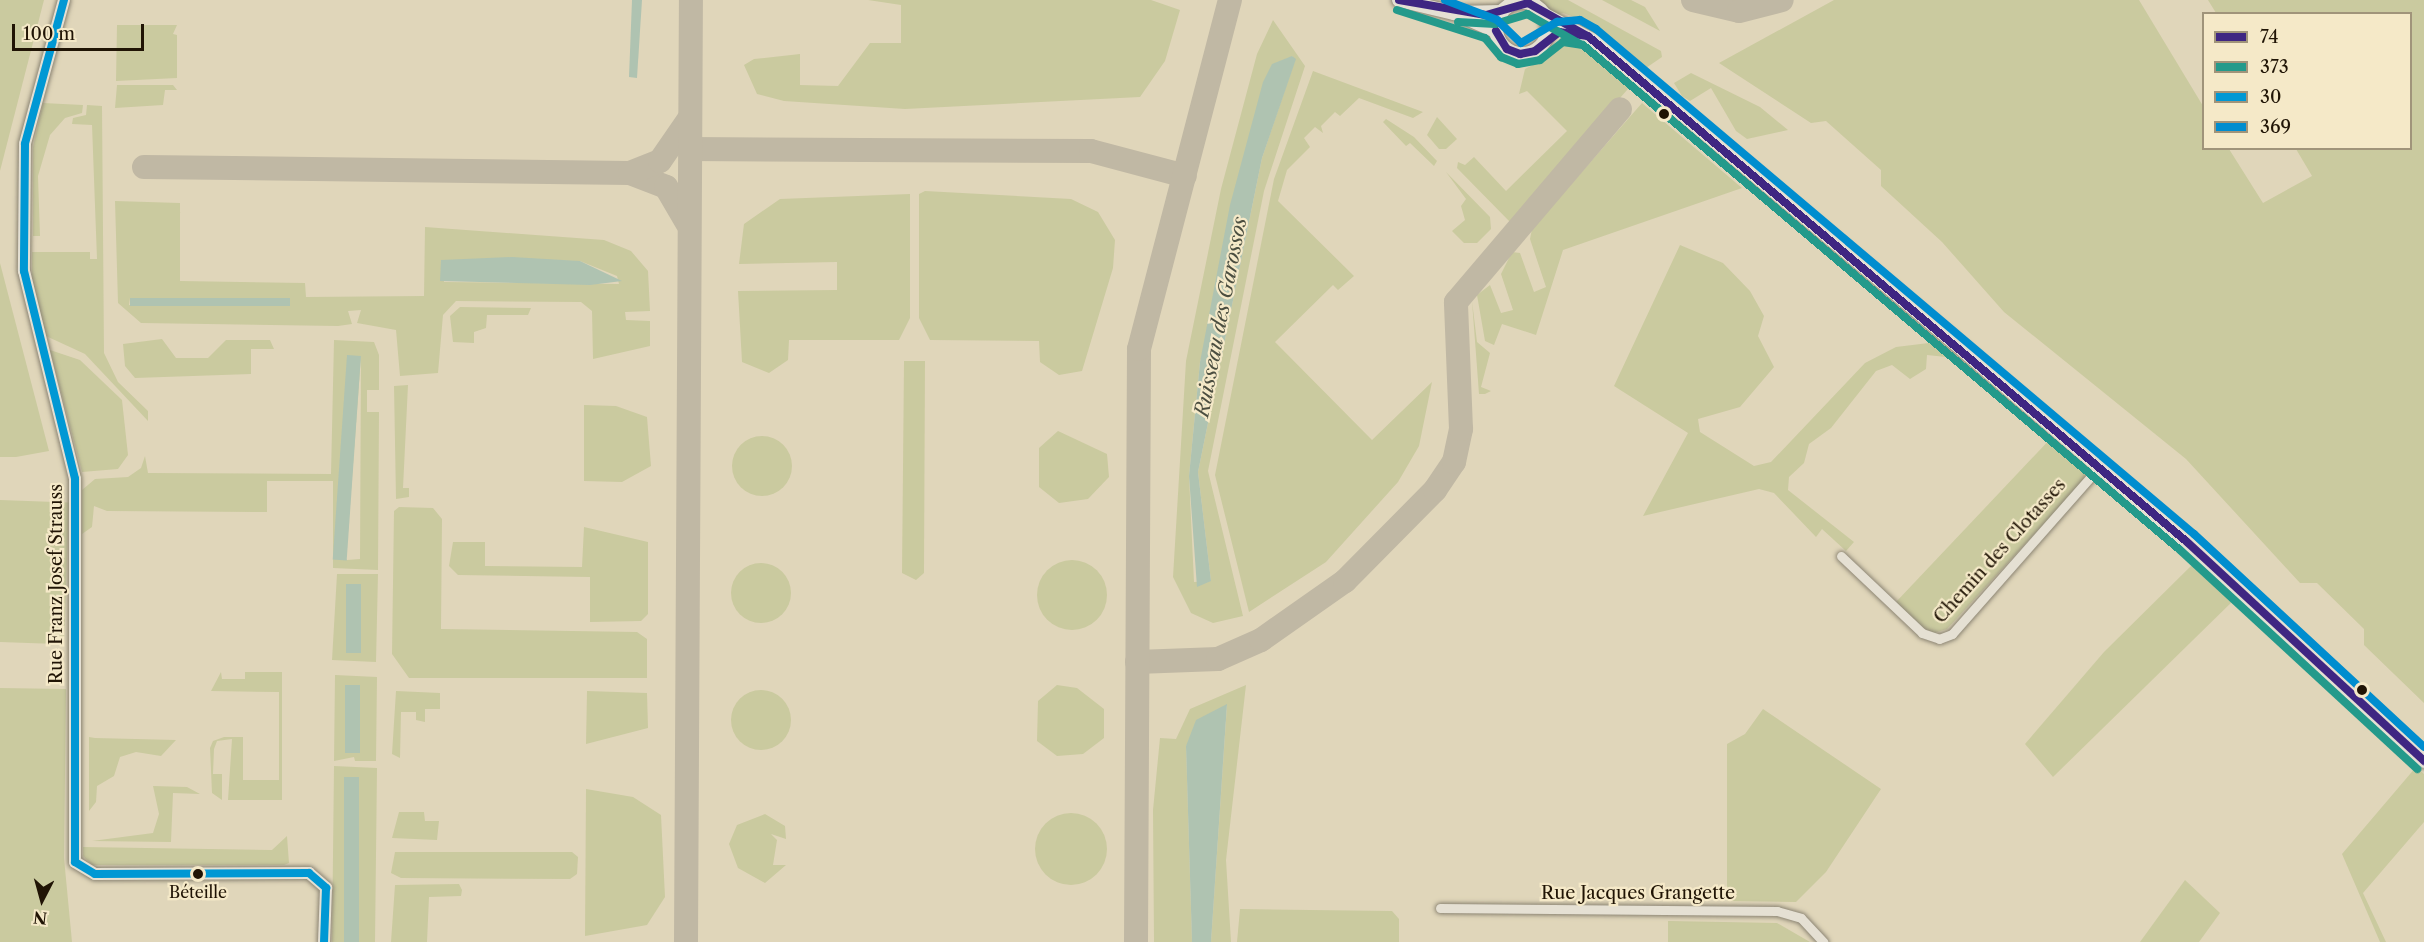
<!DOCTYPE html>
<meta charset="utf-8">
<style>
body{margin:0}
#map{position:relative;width:2424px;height:942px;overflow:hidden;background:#e0d6ba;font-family:"Libre Caslon Text",serif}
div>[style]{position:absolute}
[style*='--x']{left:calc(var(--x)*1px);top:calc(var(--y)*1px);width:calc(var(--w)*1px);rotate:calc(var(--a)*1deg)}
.green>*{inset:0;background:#caca9f;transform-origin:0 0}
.round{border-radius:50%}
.water>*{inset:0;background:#afc3b1;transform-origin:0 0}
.taxiway>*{height:24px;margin:-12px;padding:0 12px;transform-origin:12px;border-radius:12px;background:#c0b8a4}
.roads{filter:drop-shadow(0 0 2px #8c8574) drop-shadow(0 0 2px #8c8574)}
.minor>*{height:9px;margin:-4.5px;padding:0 4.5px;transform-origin:4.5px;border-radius:4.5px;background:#e5e0d3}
.tertiary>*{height:12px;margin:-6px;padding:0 6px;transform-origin:6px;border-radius:6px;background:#e5e0d3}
.secondary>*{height:14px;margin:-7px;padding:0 7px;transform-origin:7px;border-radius:7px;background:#e5e0d3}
.secondary>.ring{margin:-7px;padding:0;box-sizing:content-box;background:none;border:14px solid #e5e0d3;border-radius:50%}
.bus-1>*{height:8px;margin:-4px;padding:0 4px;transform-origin:4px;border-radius:4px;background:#3f2682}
.bus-2>*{height:8px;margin:-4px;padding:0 4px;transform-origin:4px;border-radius:4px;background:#249a8b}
.bus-3>*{height:8px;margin:-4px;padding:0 4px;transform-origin:4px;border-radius:4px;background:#0098d4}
.bus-4>*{height:8px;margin:-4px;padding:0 4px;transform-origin:4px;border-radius:4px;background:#008dcf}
.dots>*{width:16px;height:16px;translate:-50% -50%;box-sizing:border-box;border:3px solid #f5e9c8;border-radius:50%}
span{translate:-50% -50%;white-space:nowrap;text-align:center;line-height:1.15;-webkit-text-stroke:4.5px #f5e9c8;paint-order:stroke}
.bus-label{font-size:16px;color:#201405}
.street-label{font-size:18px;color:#201405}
.water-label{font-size:20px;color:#4b4e40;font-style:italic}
.legend{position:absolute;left:2202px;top:12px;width:210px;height:138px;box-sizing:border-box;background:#f5e9c8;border:2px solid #a0947a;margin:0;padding:8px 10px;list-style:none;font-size:18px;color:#201405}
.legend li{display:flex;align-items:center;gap:12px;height:30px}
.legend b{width:30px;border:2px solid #a0947a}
.north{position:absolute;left:12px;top:870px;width:60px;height:60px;-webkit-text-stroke:4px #f5e9c8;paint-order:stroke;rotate:186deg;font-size:16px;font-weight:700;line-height:24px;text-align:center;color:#201405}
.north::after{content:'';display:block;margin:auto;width:21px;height:27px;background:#201405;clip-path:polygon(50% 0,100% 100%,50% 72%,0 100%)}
.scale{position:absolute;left:12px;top:24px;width:132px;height:27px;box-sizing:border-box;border:3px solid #201405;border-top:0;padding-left:8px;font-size:18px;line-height:21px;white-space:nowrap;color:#201405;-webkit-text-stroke:4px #f5e9c8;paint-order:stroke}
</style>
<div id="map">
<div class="green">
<i style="clip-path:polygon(0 0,44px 0,0 171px)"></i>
<i style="clip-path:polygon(868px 0,1151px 0,1180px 10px,1165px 61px,1140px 97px,905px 109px,784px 101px,757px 94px,744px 65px,754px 59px,800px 54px,800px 85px,838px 86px,870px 43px,901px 43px,901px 5px)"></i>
<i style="clip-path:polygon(1534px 0,1568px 0,1661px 51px,1662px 57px,1646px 68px,1585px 21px,1563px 13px,1552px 16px)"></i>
<i style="clip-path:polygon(1602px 0,1631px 0,1645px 7px,1660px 31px)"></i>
<i style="clip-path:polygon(1834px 0,2139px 0,2203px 106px,2204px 148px,2229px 149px,2263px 203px,2312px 176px,2296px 149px,2410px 148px,2410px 14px,2216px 13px,2208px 0,2424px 0,2424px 703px,2364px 645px,2364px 629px,2317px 583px,2300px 583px,2186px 459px,2004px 312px,1942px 242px,1881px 186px,1881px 170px,1826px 121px,1811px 123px,1719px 63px)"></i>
<i style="clip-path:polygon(evenodd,1273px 20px,1305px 66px,1264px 191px,1208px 471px,1243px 616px,1213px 623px,1191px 613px,1173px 577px,1186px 361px,1221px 189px,1257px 54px,1273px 20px,1292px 56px,1295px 60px,1262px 158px,1198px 472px,1211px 581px,1194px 582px,1189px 476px,1200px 362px,1292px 56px)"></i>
<i style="clip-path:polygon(117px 25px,177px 25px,173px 34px,177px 35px,177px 78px,116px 81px)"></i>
<i style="clip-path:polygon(1561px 37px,1590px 45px,1634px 82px,1511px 223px,1457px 168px,1458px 162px,1465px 165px,1474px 157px,1506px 191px,1567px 131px,1527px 91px,1519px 94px,1525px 69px,1548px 57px)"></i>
<i style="clip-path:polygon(1313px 71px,1423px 112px,1413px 118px,1359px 98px,1340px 116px,1335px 112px,1321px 126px,1323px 133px,1315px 127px,1304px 138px,1310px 147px,1287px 170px,1278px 201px,1354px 276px,1338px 290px,1333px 285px,1275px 342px,1372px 440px,1432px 382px,1419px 446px,1398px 482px,1326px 562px,1249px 612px,1215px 475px,1274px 179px)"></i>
<i style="clip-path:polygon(1691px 73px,1760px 107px,1788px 130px,1747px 139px,1736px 131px,1711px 88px,1690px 101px,1682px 96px,1674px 83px)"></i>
<i style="clip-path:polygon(117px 85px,173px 85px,177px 90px,165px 90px,163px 105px,115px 108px)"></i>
<i style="clip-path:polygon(43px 103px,83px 105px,82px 113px,65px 118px,50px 135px,38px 176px,40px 236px,33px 236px,33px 147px)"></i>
<i style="clip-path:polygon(1642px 103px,1742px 188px,1563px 250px,1536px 335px,1502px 324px,1494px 345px,1485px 341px,1477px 295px,1490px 285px,1501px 313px,1513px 310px,1501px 274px,1512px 252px,1520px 253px,1534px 292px,1546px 287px,1530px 239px,1532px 229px)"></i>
<i style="clip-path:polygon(87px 105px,102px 106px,104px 353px,118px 382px,148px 411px,148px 421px,85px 354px,46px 336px,32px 278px,32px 252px,90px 252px,90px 259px,97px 259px,92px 125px,72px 124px,73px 118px,86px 115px)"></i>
<i style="clip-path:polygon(1437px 117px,1457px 139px,1446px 149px,1439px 149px,1427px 135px)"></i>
<i style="clip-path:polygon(1386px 119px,1414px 137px,1437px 161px,1434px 166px,1410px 143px,1406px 146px,1383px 122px)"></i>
<i style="clip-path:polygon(1446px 172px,1490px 217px,1491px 229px,1477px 243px,1464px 243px,1452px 231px,1465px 220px,1461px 206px,1466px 199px)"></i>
<i style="clip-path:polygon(925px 191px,1071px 199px,1098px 212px,1115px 240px,1113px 268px,1082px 371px,1059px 375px,1040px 362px,1039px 341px,930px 340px,919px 318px,919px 194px)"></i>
<i style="clip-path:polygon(910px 194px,910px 318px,899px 340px,789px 340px,788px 360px,769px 373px,742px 362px,738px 291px,837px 290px,837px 262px,739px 264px,744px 224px,780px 199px)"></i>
<i style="clip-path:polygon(evenodd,115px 201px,180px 203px,180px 281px,305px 283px,306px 297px,424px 296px,425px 227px,604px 240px,631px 251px,648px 271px,650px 311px,625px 312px,626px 320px,650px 321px,650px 346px,593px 359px,592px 311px,581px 302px,456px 301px,443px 315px,438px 373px,400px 376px,396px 330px,357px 323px,361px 310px,348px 311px,352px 324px,338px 326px,141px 323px,118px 303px,115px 201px,441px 260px,580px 261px,617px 276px,619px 284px,444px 282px,441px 260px,115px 201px,130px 298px,290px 299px,290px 300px,129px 305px,130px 298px)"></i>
<i style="clip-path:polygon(1680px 245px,1723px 263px,1750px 291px,1764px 316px,1758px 336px,1774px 367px,1740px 407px,1698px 419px,1700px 432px,1754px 466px,1771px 462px,1865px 363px,1896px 347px,1937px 342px,1955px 358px,1927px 355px,1926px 369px,1910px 379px,1892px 365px,1876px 371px,1831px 428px,1809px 444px,1804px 463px,1789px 477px,1788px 490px,1854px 542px,1846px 551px,1822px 529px,1816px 537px,1774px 493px,1759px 489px,1643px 516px,1688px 433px,1614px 386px)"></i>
<i style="clip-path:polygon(0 263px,49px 451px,16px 457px,0 457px)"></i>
<i style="clip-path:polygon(1472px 301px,1477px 342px,1490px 353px,1481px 387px,1491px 391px,1485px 394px,1479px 394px)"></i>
<i style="clip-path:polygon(460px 307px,531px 308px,528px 315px,487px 315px,486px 328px,474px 332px,474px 343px,453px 342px,450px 316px)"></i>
<i style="clip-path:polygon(162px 339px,176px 358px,208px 358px,226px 340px,270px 340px,274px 349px,251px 349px,251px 374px,135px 378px,125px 366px,123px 344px)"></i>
<i style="clip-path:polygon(evenodd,334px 340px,374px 342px,379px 355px,379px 390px,367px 390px,367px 412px,379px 412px,378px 570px,333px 568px,333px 481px,267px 481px,267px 512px,107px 511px,94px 506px,92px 527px,82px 534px,82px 490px,95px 479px,128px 477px,141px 468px,145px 456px,148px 473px,331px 474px,334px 340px,361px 356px,360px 559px,347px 560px,346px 559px,361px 356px)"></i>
<i style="clip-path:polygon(50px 350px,80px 360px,122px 400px,128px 455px,118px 469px,82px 472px)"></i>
<i style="clip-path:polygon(904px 361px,925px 361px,924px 573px,916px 580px,902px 573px)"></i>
<i style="clip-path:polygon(408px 385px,403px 488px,409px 488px,409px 497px,396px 499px,394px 386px)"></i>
<i style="clip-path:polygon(584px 405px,616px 406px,647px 417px,651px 466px,622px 482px,584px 481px)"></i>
<i style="clip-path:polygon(1058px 431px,1107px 454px,1109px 477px,1088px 499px,1059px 503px,1039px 487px,1039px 448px)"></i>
<i class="round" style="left:732px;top:436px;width:60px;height:60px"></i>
<i style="clip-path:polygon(2053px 436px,2088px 466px,2083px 481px,1947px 629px,1934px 633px,1920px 626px,1896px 602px)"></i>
<i style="left:0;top:500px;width:69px;height:142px;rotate:2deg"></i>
<i style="clip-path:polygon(399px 507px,433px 508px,442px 519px,441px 629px,637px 632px,647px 639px,647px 678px,409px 678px,392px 654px,394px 511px)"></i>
<i style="clip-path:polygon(584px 527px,648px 542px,648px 614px,641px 621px,590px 622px,590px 577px,458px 575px,449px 566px,453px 542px,485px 542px,485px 566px,582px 567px)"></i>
<i class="round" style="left:1037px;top:560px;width:70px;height:70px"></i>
<i style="clip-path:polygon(2196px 561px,2237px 597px,2053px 777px,2025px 744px,2104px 652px)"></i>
<i class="round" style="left:731px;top:563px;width:60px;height:60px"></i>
<i style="clip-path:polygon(evenodd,337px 574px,378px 574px,376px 662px,332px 660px,337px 574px,360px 584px,361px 585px,359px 652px,346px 585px,360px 584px)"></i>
<i style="clip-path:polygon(221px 672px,222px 679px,245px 679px,245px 672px,282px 672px,282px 800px,228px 800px,232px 739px,217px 741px,214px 749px,213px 774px,222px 774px,222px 800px,212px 793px,210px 748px,213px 741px,224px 737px,243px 737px,243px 780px,279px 780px,279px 692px,211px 691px)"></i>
<i style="clip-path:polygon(335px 675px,377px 677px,376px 761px,355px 761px,354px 757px,334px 761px)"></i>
<i style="clip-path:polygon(1057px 685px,1077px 688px,1104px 709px,1104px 738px,1083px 754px,1057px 756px,1037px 741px,1038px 701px)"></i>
<i style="clip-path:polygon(1246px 685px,1226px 860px,1231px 942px,1211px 942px,1227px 705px,1186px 746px,1192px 942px,1154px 942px,1153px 810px,1160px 738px,1176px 739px,1190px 709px)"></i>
<i style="clip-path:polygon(0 688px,66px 689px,64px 858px,72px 942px,0 942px)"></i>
<i class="round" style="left:731px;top:690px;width:60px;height:60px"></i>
<i style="clip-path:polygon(396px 691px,440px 693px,440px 709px,425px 709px,425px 722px,416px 720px,416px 712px,401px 712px,400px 758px,392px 754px)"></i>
<i style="clip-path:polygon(587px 691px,647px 693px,648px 728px,586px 744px)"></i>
<i style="clip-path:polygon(1763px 709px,1881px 789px,1826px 872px,1796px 902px,1727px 901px,1727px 744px,1745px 734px)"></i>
<i style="clip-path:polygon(89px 737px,95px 738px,176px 740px,161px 756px,136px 752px,120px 757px,114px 776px,97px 786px,96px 802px,89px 811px)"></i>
<i style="clip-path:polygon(334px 766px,377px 768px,375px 942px,358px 942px,359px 778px,344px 778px,344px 942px,332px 942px)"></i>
<i style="clip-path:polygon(2416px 767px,2424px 774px,2424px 822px,2363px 893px,2386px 942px,2380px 942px,2342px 854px)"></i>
<i style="clip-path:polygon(153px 786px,187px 787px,200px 794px,173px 793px,171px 842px,92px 841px,153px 833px,159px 814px)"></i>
<i style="clip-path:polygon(586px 789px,633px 797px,661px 815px,665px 897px,647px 925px,585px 936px)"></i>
<i style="clip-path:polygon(399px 812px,424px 812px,425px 821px,439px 821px,437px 840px,392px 838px)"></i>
<i class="round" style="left:1035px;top:813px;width:72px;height:72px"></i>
<i style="clip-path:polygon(765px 814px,785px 826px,786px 839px,771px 834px,777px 840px,773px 865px,786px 865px,765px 883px,738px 868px,729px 844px,737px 825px)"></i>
<i style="clip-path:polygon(287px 836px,289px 863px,284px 865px,92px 865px,83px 856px,83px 847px,272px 850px)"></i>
<i style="clip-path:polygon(395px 852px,572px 852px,578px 857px,577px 874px,570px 879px,401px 878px,391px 873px)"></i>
<i style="clip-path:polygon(2185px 880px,2220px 913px,2199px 942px,2140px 942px)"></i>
<i style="clip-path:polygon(395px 885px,459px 884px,462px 890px,461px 896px,429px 897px,427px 942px,391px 942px)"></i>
<i style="clip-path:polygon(1240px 909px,1392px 911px,1399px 919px,1399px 942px,1237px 942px)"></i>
<i style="clip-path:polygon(1668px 921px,1777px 923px,1810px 942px,1668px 942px)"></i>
</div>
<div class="water">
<i style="clip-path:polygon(632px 0,642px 0,637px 78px,629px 77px)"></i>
<i style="clip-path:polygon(1292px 56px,1296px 59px,1262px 158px,1198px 472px,1211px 581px,1197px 587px,1189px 476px,1200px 362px,1230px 205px,1263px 82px,1272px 64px)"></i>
<i style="clip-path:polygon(512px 257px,580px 261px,622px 281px,590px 285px,440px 281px,441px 260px)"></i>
<i style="left:130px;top:298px;width:160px;height:8px"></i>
<i style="left:347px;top:355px;width:14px;height:205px;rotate:4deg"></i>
<i style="left:346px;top:584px;width:15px;height:69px"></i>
<i style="left:345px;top:685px;width:15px;height:68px"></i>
<i style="clip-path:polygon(1227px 704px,1211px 942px,1192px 942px,1186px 746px,1196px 720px)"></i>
<i style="left:344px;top:777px;width:15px;height:165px"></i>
</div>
<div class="taxiway">
<i style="--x:1693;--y:0;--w:47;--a:13.4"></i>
<i style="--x:1739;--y:11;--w:44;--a:-14.3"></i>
<i style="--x:690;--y:149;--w:401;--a:0.3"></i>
<i style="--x:1091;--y:151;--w:97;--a:14.9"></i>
<i style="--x:144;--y:167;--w:486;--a:0.7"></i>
<i style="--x:630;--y:173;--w:39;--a:21"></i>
<i style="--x:666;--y:187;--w:42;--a:59.7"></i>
<i style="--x:630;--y:173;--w:32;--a:-22"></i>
<i style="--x:660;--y:161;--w:51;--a:-55.4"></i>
<i style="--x:1137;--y:662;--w:81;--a:-2.1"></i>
<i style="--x:1218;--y:659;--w:47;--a:-23.8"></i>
<i style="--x:1261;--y:640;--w:103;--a:-35.1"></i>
<i style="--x:1345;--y:581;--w:128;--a:-45.3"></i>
<i style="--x:1435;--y:490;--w:34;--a:-56"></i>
<i style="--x:1454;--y:462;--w:34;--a:-78"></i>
<i style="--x:1461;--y:429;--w:127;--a:-92.3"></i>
<i style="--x:1456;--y:302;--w:253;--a:-49.6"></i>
<i style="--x:686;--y:942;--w:942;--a:-89.7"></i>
<i style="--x:1136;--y:942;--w:593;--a:-89.71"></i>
<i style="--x:1139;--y:349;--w:361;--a:-75.4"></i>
</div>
<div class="roads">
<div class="minor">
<i style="--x:1841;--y:556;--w:112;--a:43.5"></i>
<i style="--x:1922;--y:633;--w:18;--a:19"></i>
<i style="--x:1939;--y:639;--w:14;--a:-21"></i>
<i style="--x:1952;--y:634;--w:222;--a:-48.6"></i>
<i style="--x:1440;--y:908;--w:337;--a:0.5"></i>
<i style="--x:1777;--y:911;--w:25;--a:16"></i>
<i style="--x:1801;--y:918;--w:33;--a:47"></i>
</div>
<div class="tertiary">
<i style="--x:64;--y:0;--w:149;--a:105.2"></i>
<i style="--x:25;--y:144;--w:127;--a:90.5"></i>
<i style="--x:24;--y:271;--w:214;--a:76.2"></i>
<i style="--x:75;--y:479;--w:383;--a:90"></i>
<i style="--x:75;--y:862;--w:23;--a:31"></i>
<i style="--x:95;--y:874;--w:214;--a:-0.3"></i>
<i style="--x:309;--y:873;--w:23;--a:41"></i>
<i style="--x:326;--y:888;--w:54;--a:92.1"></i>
</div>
<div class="secondary">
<i style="--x:1399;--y:0;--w:57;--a:13.3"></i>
<i style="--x:1454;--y:13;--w:48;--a:-1.2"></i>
<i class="ring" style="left:1496px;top:2px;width:38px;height:38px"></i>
<i style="--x:1545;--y:15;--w:58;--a:27.9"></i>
<i style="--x:1596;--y:42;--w:482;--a:40"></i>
<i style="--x:1965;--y:352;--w:292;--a:40.6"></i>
<i style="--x:2187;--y:542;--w:323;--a:42.7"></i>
<i style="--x:1462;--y:16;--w:37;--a:24"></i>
</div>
</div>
<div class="bus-1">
<i style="--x:1399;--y:0;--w:88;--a:9.8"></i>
<i style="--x:1486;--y:15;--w:44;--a:-15.9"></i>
<i style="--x:1528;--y:3;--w:70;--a:29.1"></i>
<i style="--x:1589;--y:37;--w:783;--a:40.18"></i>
<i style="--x:2187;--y:542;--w:323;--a:42.7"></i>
<i style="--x:1496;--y:31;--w:21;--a:59"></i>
<i style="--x:1507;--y:49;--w:14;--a:21"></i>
<i style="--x:1520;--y:54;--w:15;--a:-11"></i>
<i style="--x:1535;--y:51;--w:31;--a:-38"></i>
<i style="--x:1559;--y:32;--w:29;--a:8"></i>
</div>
<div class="bus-2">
<i style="--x:1397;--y:10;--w:92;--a:17.7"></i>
<i style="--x:1485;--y:38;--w:25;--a:50"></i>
<i style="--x:1501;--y:57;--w:18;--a:22"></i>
<i style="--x:1518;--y:64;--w:22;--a:-10"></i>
<i style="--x:1540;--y:60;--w:29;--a:-38"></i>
<i style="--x:1563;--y:42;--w:20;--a:9"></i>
<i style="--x:1583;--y:45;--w:782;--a:40.23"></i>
<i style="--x:2180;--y:550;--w:323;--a:42.7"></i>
<i style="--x:1458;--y:22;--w:37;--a:3"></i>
<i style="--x:1495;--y:24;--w:34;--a:-17"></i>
<i style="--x:1527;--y:14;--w:61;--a:29.5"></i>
</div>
<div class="bus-3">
<i style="--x:64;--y:0;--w:149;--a:105.2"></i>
<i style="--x:25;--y:144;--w:127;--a:90.5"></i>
<i style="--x:24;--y:271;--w:214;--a:76.2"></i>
<i style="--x:75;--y:479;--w:383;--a:90"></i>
<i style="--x:75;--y:862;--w:23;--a:31"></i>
<i style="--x:95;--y:874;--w:214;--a:-0.3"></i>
<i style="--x:309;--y:873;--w:23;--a:41"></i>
<i style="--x:326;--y:888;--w:54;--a:92.1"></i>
</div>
<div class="bus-4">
<i style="--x:1445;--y:0;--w:56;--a:21"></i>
<i style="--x:1497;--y:20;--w:33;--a:44"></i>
<i style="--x:1521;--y:43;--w:42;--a:-30.3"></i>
<i style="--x:1557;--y:22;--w:23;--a:-5"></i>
<i style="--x:1580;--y:20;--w:18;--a:29"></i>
<i style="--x:1596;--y:29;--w:783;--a:40.18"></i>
<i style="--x:2194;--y:534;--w:313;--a:42.8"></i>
</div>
<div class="dots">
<i style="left:1664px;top:114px;background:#201405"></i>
<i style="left:2362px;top:690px;background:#201405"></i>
<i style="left:198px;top:874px;background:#201405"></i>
</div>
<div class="bus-label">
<span style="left:198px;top:892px">Béteille</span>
</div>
<div class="street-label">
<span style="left:2000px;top:551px;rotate:-48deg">Chemin des Clotasses</span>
<span style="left:56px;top:584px;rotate:-90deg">Rue Franz Josef Strauss</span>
<span style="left:1638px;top:893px">Rue Jacques Grangette</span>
</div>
<div class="water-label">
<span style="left:1221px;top:317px;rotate:-79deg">Ruisseau des Garossos</span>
</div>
<ul class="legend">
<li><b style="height:8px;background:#3f2682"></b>74</li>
<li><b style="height:8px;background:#249a8b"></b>373</li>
<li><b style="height:8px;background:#0098d4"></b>30</li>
<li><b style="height:8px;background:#008dcf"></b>369</li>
</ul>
<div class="north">N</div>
<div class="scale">100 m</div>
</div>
